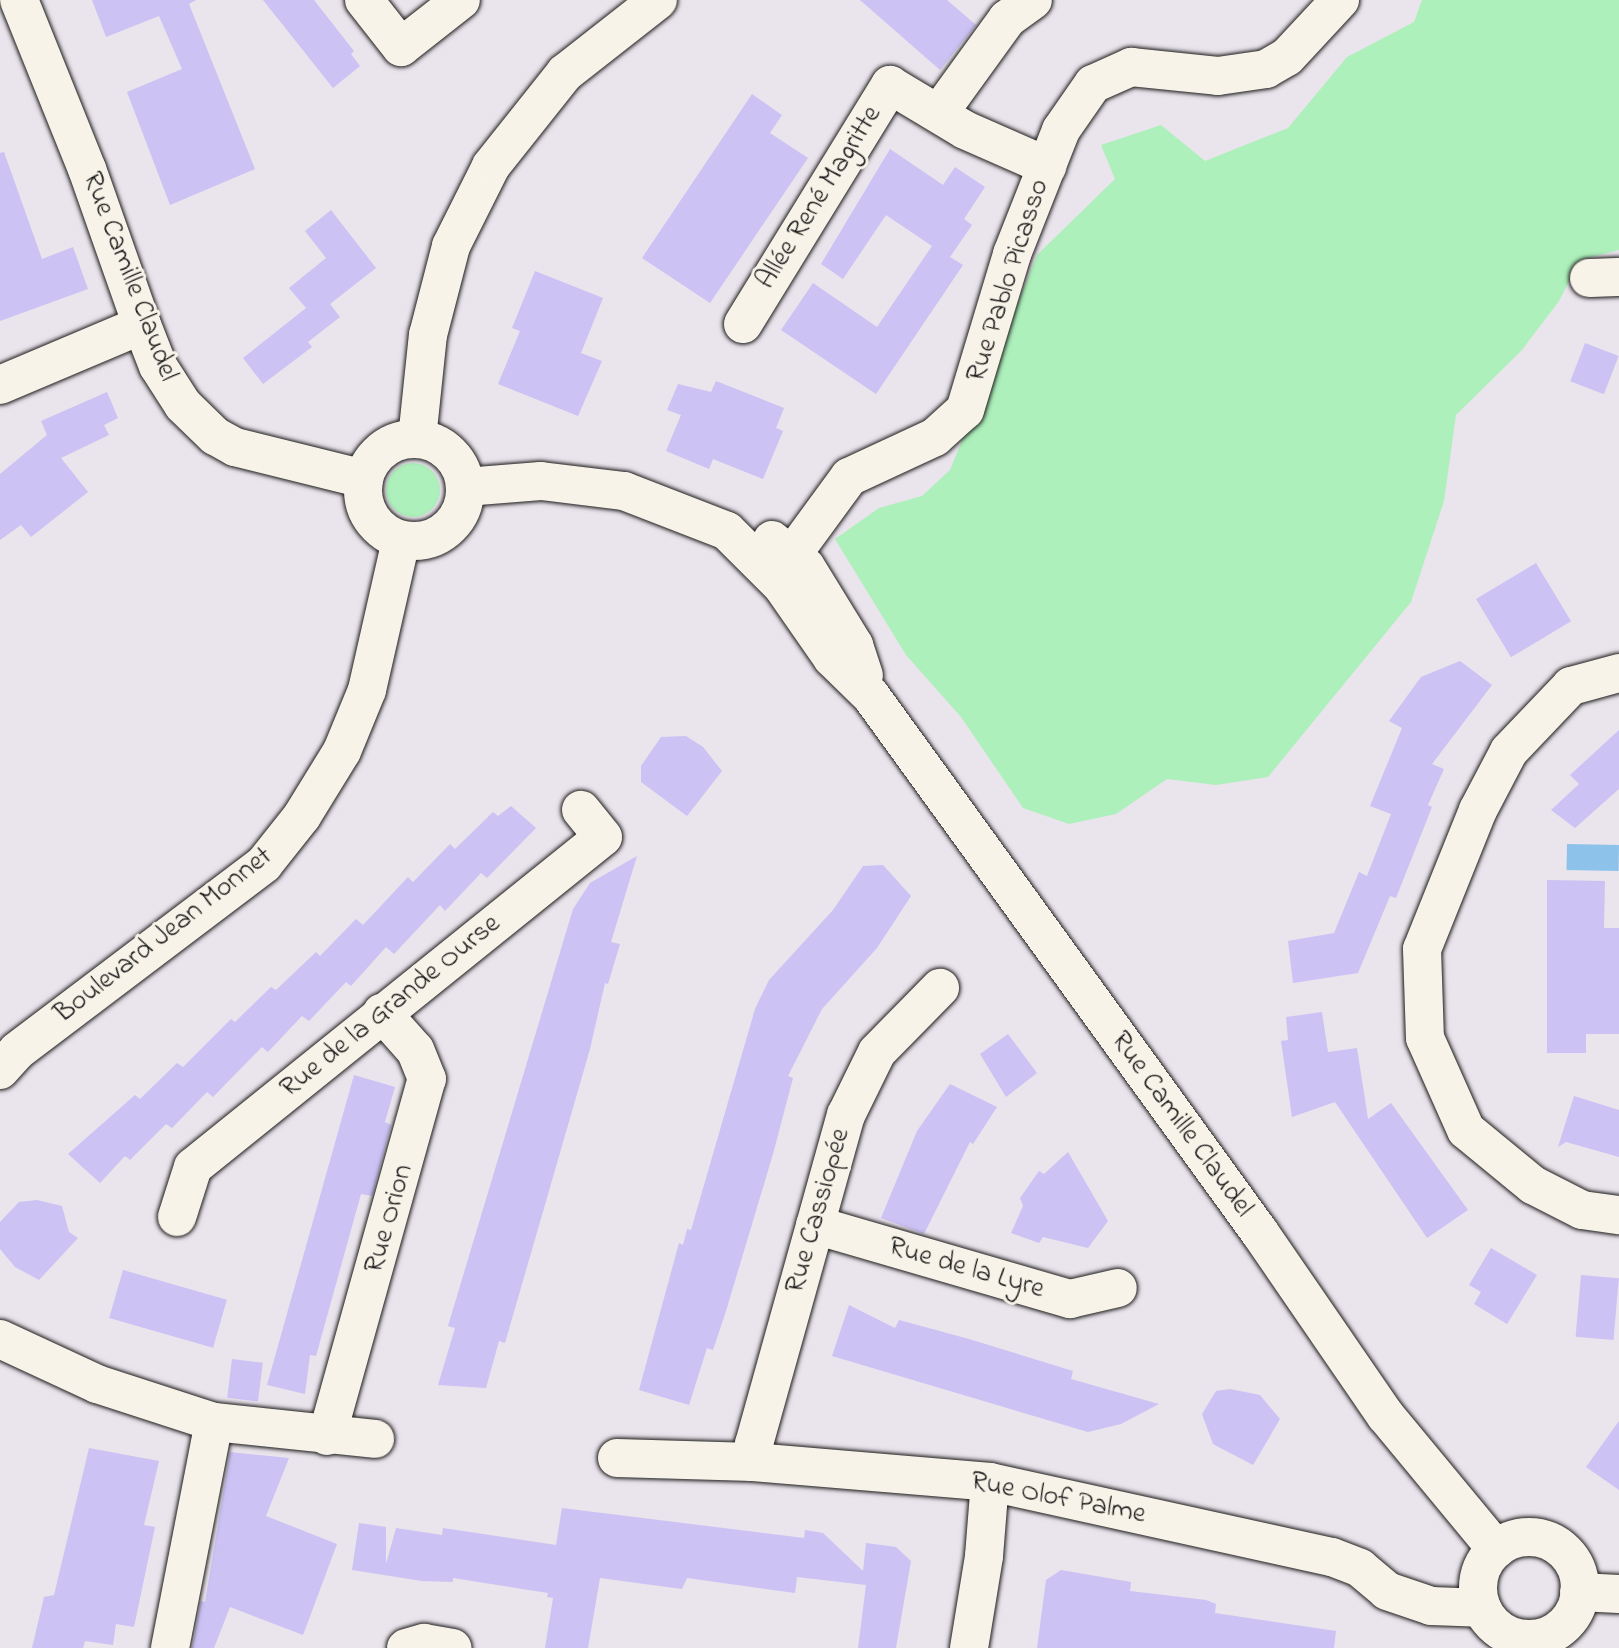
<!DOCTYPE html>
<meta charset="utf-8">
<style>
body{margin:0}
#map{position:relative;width:1619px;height:1648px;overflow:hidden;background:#eae4ec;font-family:"Indie Flower",sans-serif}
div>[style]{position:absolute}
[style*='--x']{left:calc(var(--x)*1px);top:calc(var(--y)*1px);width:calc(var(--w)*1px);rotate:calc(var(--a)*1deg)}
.green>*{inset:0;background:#adf0bb}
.round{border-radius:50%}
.water>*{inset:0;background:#8dc3eb;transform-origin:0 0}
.building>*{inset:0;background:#ccc2f4;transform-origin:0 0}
.roads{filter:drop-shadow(0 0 2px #1c1c1c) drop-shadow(0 0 2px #1c1c1c)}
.minor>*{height:38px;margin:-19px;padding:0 19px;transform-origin:19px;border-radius:19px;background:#f7f3e8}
.minor>.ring{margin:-19px;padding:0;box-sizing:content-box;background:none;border:38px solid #f7f3e8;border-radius:50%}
span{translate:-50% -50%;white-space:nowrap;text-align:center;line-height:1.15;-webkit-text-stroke:6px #f7f3e8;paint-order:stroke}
.street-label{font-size:28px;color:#1c1c1c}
</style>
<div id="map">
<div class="green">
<i style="clip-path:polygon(1422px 0,1619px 0,1619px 250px,1580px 260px,1559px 301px,1522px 350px,1456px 415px,1444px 501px,1411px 602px,1268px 777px,1216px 785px,1167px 779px,1116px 814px,1069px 824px,1023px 808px,961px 717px,906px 655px,835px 539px,879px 508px,922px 496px,950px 470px,1037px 255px,1115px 179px,1101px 145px,1161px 125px,1205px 161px,1288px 128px,1347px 57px,1414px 22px)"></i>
<i class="round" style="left:386px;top:463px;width:54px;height:54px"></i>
</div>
<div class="water">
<i style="left:1567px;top:844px;width:52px;height:26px;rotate:1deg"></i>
</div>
<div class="building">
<i style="clip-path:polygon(92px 0,196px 0,189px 4px,255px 169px,170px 205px,127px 92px,182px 69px,159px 16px,106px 37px)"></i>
<i style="clip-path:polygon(263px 0,314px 0,354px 51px,351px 54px,360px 66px,333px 88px)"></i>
<i style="clip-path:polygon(860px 0,947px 0,976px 25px,940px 70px)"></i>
<i style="clip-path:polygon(752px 94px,782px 115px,770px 133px,808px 158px,710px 303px,642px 258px)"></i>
<i style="clip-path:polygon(890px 149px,943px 185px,955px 167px,985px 187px,964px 219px,972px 225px,950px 257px,963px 265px,876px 394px,781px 330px,813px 283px,877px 327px,932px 246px,886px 215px,843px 279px,821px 264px)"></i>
<i style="clip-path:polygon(4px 152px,42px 259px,73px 247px,88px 289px,0 321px,0 153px)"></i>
<i style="clip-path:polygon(331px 210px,376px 268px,330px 304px,340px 317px,308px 342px,312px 347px,263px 384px,243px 358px,306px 308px,289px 288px,326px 258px,305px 231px)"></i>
<i style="clip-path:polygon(535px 271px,603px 298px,581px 353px,602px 361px,578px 416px,498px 384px,520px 331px,512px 328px)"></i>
<i style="left:1585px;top:343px;width:36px;height:41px;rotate:21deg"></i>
<i style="clip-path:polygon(716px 381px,784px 408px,776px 428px,783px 431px,763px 479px,713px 459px,709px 469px,666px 451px,681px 415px,667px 410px,678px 384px,711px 392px)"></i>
<i style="clip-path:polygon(107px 392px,118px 418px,104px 425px,109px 435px,61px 458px,88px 492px,31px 537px,21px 525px,0 540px,0 474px,47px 435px,41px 421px)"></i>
<i style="left:1536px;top:563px;width:68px;height:70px;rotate:59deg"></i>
<i style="clip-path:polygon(1460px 661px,1492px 685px,1432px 764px,1444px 769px,1428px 805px,1432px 807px,1396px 898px,1390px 896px,1358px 973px,1293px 983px,1288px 941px,1334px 933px,1359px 872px,1367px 876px,1391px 814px,1370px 806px,1402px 728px,1389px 721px,1421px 677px)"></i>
<i style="clip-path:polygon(1619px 730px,1619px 789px,1575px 828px,1551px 810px,1579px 784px,1570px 775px)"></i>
<i style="clip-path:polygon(686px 736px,703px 747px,722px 771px,687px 816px,641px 782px,641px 766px,661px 737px)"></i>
<i style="clip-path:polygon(511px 806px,536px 828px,487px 878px,481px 873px,445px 911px,440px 905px,394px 954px,386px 947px,351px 986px,346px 982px,309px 1021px,302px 1016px,268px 1052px,262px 1047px,213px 1097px,207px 1092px,172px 1128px,166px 1124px,130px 1160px,125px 1156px,100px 1183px,68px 1154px,135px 1095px,140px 1099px,177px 1063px,183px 1067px,231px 1019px,235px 1022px,271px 987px,276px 990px,316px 952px,320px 956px,356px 919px,363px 925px,408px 877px,413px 882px,450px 844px,455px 849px,493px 812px,498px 816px)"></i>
<i style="clip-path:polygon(637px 856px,611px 942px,620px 944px,608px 984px,605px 983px,590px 1049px,505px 1343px,499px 1341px,486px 1388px,438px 1385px,455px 1328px,448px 1326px,573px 909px,590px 883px)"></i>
<i style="clip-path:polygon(883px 865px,911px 896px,877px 948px,822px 1009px,788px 1076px,793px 1078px,773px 1154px,726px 1311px,713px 1350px,707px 1348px,689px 1405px,639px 1390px,679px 1243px,683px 1245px,687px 1229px,691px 1230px,755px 1009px,769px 980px,833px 910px,863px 866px)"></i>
<i style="clip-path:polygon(1547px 880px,1605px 881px,1604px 928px,1619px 928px,1619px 1034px,1586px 1034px,1586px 1053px,1547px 1053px)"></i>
<i style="clip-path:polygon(1322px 1012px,1328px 1052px,1357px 1048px,1368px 1119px,1391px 1103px,1468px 1210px,1427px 1238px,1335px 1102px,1292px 1117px,1281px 1041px,1288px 1040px,1286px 1017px)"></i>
<i style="clip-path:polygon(1008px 1034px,1037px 1073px,1006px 1097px,980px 1054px)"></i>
<i style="clip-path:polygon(354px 1075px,395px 1087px,385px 1122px,391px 1125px,372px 1196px,361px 1194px,316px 1356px,310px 1355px,305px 1394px,267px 1385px)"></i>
<i style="clip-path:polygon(950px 1084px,997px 1107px,973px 1144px,970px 1142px,924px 1234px,881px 1218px,917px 1131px)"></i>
<i style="clip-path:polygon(1574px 1096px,1619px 1110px,1619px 1157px,1566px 1142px,1558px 1147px)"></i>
<i style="clip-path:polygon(1068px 1152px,1108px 1221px,1088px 1248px,1043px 1237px,1039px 1243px,1011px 1233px,1023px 1206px,1020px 1198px,1039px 1171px,1044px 1174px)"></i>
<i style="clip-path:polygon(37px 1200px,62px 1206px,69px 1232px,78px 1238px,39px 1280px,15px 1267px,0 1249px,0 1222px,19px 1202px)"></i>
<i style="clip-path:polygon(1491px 1248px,1537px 1275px,1507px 1324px,1474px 1304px,1481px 1292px,1469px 1285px)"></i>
<i style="left:123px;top:1270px;width:108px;height:50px;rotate:16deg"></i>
<i style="left:1581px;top:1275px;width:38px;height:62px;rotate:5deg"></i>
<i style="clip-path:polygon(849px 1305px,895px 1328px,899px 1320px,969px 1339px,1073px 1371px,1071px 1379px,1159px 1404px,1121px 1424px,1088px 1432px,832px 1356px)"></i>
<i style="left:232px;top:1359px;width:31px;height:39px;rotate:7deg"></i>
<i style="clip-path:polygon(1230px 1389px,1260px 1395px,1280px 1419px,1253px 1465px,1213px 1444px,1202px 1414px,1216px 1391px)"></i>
<i style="clip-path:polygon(1619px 1421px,1619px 1490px,1586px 1467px)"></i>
<i style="clip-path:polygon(89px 1448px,159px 1461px,144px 1525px,155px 1527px,134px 1627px,116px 1624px,113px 1645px,85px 1641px,83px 1648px,32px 1648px,44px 1597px,54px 1595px)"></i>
<i style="clip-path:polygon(230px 1452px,289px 1458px,266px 1516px,337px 1544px,303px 1635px,230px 1607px,214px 1648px,192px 1648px,201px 1601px,205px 1602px)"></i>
<i style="clip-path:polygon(562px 1508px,804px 1538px,805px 1530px,823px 1533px,863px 1571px,866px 1543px,896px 1547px,911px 1561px,896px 1648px,858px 1648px,866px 1585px,797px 1577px,795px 1593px,687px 1578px,682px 1589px,600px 1578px,588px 1648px,545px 1648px,553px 1598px,547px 1597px,548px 1593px,453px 1578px,453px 1582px,422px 1581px,352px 1570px,359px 1523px,386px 1527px,386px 1564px,396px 1528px,442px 1535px,443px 1528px,556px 1545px)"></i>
<i style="clip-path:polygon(1061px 1570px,1131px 1582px,1130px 1591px,1206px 1600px,1216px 1604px,1215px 1613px,1336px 1631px,1334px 1648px,1037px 1648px,1046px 1580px)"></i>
</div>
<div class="roads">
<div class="minor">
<i style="--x:19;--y:0;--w:182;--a:68.1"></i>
<i style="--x:87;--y:169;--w:165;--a:70.6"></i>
<i style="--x:142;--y:325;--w:44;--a:68.7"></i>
<i style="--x:158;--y:366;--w:46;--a:57.3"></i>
<i style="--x:183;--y:405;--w:45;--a:44.1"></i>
<i style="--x:215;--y:436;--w:23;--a:29"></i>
<i style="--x:235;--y:447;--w:133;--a:13.9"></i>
<i style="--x:364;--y:0;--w:60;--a:51.8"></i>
<i style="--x:401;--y:47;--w:76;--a:-38.1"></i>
<i style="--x:939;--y:113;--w:116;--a:-54.1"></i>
<i style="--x:1007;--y:19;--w:32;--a:-36"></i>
<i style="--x:1589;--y:278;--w:30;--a:-2"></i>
<i style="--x:743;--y:324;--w:281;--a:-58.4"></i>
<i style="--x:890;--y:85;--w:87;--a:31"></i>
<i style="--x:965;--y:130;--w:90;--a:23.7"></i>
<i style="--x:0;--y:385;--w:154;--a:-22.9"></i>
<i class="ring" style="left:363px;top:439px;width:64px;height:64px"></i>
<i style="--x:417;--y:439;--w:105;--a:-84"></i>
<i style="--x:428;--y:335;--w:92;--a:-75.5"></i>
<i style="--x:451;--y:246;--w:89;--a:-63.4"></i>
<i style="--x:491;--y:166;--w:119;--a:-51.5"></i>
<i style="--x:565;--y:73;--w:118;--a:-38.1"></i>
<i style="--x:465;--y:487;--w:76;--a:-4.5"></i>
<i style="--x:541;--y:481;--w:84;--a:6.9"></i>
<i style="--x:624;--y:491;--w:110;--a:21.2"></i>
<i style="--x:727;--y:531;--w:78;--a:45"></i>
<i style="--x:782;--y:586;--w:88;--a:55.2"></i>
<i style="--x:832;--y:658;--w:54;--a:44.3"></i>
<i style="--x:871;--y:696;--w:663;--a:54.08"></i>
<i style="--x:1260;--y:1233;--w:222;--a:55.5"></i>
<i style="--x:1386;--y:1416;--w:173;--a:50.4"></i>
<i style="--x:772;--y:540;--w:43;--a:38.5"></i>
<i style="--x:806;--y:567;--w:92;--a:58.4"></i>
<i style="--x:854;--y:645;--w:32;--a:72"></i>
<i style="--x:792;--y:555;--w:97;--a:-53.8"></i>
<i style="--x:849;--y:477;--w:95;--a:-24.9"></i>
<i style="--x:935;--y:437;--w:40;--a:-42"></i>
<i style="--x:965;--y:410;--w:163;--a:-73.2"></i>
<i style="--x:1012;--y:254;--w:133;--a:-68.4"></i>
<i style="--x:1061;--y:130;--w:56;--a:-55.2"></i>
<i style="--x:1093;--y:84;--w:42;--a:-24.1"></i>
<i style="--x:1131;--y:67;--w:87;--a:5.9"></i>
<i style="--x:1218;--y:76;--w:49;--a:-8.3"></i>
<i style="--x:1266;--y:69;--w:24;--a:-30"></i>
<i style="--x:1287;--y:57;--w:78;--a:-47.1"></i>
<i style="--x:1619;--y:673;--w:50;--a:164.8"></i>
<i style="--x:1571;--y:686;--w:90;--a:133.6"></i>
<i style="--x:1509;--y:751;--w:67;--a:117.7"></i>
<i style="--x:1478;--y:810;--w:150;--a:111.9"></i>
<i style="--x:1422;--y:949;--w:89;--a:88.1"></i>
<i style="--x:1425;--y:1038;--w:101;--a:66"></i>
<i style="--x:1466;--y:1130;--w:87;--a:39.4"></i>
<i style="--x:1533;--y:1185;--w:55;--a:27"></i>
<i style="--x:1582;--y:1210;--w:37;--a:8"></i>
<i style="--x:0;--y:1070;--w:25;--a:-48"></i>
<i style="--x:17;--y:1051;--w:310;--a:-37.1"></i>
<i style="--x:264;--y:864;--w:61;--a:-51.6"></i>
<i style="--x:302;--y:816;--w:76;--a:-58.4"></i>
<i style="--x:342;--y:751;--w:66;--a:-67.7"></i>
<i style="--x:367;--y:690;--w:154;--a:-77.2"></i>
<i style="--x:177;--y:1217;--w:52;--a:-72.3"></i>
<i style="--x:193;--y:1167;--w:526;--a:-38.83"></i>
<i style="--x:603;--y:837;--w:35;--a:-129"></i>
<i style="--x:815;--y:1225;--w:266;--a:16.2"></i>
<i style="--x:1070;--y:1299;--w:49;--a:-12.9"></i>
<i style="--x:0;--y:1339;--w:107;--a:24.9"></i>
<i style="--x:97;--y:1384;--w:123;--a:18"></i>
<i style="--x:214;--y:1422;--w:162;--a:6"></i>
<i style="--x:327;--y:1436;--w:371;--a:-74.4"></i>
<i style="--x:427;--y:1079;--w:31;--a:-112"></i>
<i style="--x:415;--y:1050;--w:50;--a:-131.7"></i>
<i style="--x:617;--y:1458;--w:136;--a:1.7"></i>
<i style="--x:753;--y:1462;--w:238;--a:4.8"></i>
<i style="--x:990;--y:1482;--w:350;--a:12.4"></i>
<i style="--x:1332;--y:1557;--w:30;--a:21"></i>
<i style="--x:1360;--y:1568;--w:35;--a:40"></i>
<i style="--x:1387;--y:1591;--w:46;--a:18.8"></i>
<i style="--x:1431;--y:1606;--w:51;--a:2.2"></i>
<i style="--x:753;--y:1462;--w:18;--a:-87"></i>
<i style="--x:754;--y:1444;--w:342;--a:-74.4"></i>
<i style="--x:846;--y:1115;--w:70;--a:-63.8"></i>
<i style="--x:877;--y:1052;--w:90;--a:-45.5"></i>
<i class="ring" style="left:1478px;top:1537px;width:64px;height:64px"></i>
<i style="--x:1579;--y:1592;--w:40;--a:2.9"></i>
<i style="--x:170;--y:1648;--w:230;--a:-79"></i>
<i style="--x:406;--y:1648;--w:19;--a:-16"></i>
<i style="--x:424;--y:1643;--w:29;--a:10"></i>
<i style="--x:969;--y:1648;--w:93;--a:-80.7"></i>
<i style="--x:984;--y:1556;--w:74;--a:-85.4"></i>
</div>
</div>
<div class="street-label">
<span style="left:820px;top:198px;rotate:-58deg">Allée René Magritte</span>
<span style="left:129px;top:277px;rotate:69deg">Rue Camille Claudel</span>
<span style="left:1009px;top:281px;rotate:-72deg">Rue Pablo Picasso</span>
<span style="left:164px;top:936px;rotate:-38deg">Boulevard Jean Monnet</span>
<span style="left:391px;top:1007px;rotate:-39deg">Rue de la Grande Ourse</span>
<span style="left:1181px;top:1125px;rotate:54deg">Rue Camille Claudel</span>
<span style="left:819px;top:1211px;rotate:-74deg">Rue Cassiopée</span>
<span style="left:390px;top:1219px;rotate:-74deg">Rue Orion</span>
<span style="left:966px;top:1269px;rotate:16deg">Rue de la Lyre</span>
<span style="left:1058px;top:1499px;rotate:11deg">Rue Olof Palme</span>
</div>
</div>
